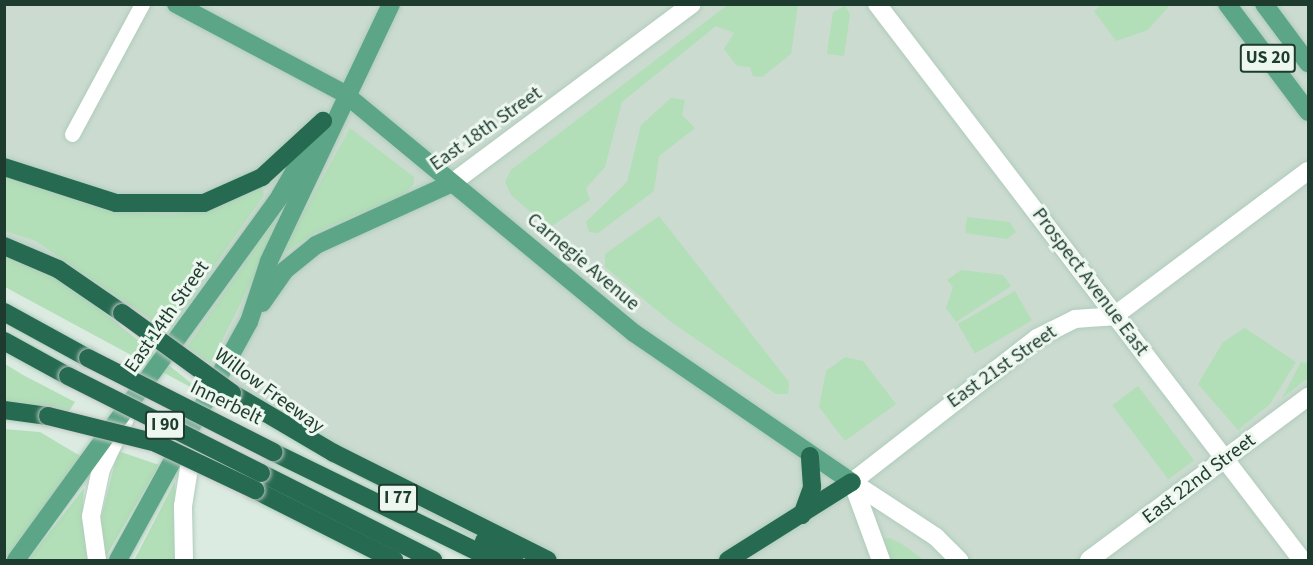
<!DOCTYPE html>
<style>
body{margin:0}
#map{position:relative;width:1313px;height:565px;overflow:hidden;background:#dcebe2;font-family:"Source Sans 3",sans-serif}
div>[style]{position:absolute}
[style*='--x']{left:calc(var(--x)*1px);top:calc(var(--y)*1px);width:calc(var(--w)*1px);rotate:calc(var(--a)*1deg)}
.built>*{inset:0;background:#cbdbd0}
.green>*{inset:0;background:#b2dfb7;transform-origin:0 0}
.roads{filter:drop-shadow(0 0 2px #afccbc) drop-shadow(0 0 2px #afccbc)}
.street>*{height:15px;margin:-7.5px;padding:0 7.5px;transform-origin:7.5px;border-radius:7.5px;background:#fff}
.secondary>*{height:18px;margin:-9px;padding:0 9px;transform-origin:9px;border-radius:9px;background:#fff}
.primary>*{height:18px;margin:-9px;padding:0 9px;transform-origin:9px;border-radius:9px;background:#5ca586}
.highway>*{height:18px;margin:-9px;padding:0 9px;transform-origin:9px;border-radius:9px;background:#266b51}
.bridges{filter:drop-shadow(0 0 2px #c0c8c4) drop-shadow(0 0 2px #c0c8c4)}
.highway-bridge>*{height:18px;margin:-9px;padding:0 9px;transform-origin:9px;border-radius:9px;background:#266b51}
span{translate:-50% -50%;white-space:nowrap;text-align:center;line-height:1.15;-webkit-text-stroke:6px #edf7f0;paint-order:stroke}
.shield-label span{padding:2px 4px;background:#edf7f0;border:2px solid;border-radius:4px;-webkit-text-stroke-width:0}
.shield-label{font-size:18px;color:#1d3b2e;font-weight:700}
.street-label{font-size:20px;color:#1d3b2e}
.frame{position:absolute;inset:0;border:6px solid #1d3b2e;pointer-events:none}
</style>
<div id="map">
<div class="built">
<i style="clip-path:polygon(4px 5px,1308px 5px,1308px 560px,515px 560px,329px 461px,5px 246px)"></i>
</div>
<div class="green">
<i style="clip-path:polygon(729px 4px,798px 5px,791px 54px,762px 77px,753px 76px,750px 67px,737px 66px,724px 49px,734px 33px,716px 26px,622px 102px,605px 167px,586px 188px,590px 200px,549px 228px,511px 195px,505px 182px,511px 170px)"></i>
<i style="clip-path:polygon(1103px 4px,1170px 4px,1170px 5px,1148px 30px,1116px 41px,1094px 11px)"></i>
<i style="clip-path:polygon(845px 6px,850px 14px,844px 56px,827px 54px,833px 12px)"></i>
<i style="clip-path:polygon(671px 98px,685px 100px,682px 115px,695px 128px,659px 156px,654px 191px,598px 233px,589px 232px,586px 222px,627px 182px,641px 125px)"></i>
<i style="clip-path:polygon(350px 128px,414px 177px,414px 184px,403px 195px,314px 233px,280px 256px)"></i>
<i style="clip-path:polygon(5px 172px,115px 211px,168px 215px,208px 210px,262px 187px,264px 195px,168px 331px,36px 241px,5px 231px)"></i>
<i style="clip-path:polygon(281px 211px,285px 215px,210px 364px,187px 347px)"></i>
<i style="clip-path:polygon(659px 216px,789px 382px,788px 394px,776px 394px,671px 322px,605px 267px,605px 254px)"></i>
<i style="clip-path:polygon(967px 217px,1010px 222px,1016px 232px,1007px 239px,965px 233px)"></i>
<i style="clip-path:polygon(4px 253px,56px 274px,207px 396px,5px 287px)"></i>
<i style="clip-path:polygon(961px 270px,1003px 275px,1011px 286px,956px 322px,946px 308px,953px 287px,947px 280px)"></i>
<i style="left:1015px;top:291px;width:34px;height:66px;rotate:60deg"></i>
<i style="clip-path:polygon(1245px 328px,1296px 362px,1270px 404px,1238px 430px,1198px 384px,1223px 342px)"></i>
<i style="clip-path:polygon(845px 357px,863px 361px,896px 404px,845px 441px,819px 407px,826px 371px)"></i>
<i style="clip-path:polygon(1301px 362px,1308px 364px,1308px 378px,1282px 398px)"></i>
<i style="clip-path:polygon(5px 364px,23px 375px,75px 402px,69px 411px,5px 404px)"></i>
<i style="left:1138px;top:386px;width:93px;height:32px;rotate:53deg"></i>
<i style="clip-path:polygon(4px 429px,40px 432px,82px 457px,5px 560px)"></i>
<i style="clip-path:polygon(118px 451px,159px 465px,104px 560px,28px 560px,84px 488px,82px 524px,100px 522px)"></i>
<i style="clip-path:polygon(175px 481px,176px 560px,134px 560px,139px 551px)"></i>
<i style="clip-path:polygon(890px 538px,902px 544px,924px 560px,888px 560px,883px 539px)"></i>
</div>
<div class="roads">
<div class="street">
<i style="--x:72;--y:134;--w:148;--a:-61.7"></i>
</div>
<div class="secondary">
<i style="--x:877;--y:4;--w:700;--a:52.61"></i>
<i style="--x:452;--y:183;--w:299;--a:-36.7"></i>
<i style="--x:852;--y:482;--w:234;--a:-37.9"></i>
<i style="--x:1037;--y:338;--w:42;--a:-26.6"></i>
<i style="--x:1075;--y:319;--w:39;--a:-4"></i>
<i style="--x:1114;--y:316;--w:242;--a:-36.8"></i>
<i style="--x:852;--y:482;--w:100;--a:33.2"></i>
<i style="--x:936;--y:537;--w:33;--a:45"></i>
<i style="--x:853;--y:484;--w:81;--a:69.8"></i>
<i style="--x:97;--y:560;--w:44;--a:-97.8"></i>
<i style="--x:91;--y:516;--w:48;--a:-78"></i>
<i style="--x:101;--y:469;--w:55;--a:-64.4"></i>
<i style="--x:184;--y:560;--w:54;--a:-91.1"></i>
<i style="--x:183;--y:506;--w:64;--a:-81"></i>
<i style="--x:1089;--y:560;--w:273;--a:-36.7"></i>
</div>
<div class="primary">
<i style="--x:176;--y:4;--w:191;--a:28"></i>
<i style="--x:345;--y:94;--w:375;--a:39.6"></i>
<i style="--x:634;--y:333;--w:264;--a:34.4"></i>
<i style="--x:1227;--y:4;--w:135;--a:53.1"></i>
<i style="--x:1264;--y:4;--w:74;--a:53.3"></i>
<i style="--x:262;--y:303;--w:39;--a:-55"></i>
<i style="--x:284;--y:271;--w:41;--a:-39.1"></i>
<i style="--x:316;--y:245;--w:149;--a:-24.5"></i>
<i style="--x:16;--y:560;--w:450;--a:-54"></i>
<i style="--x:280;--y:196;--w:82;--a:-60"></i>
<i style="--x:118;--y:560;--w:272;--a:-61.2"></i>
<i style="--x:249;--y:322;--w:64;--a:-71.8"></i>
<i style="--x:269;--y:261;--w:284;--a:-64.6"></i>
</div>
<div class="highway">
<i style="--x:4;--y:167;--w:118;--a:17.8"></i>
<i style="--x:116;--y:203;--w:88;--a:0"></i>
<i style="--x:204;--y:203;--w:64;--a:-24.1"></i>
<i style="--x:262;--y:177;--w:83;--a:-42.6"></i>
<i style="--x:4;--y:246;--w:59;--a:23.1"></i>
<i style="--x:58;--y:269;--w:78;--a:34.5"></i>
<i style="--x:4;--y:312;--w:96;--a:28.7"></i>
<i style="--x:4;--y:341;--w:73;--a:28.7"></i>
<i style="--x:232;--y:393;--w:118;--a:30.5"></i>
<i style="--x:334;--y:453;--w:239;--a:26.6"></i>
<i style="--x:4;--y:410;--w:44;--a:7.8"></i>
<i style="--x:273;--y:452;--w:246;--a:26"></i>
<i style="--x:261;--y:473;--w:193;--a:26.8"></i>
<i style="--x:255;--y:490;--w:156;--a:26.7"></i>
<i style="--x:802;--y:515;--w:30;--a:-70"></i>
<i style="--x:812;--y:487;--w:31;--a:-94"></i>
<i style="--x:484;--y:541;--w:36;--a:32"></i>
<i style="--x:728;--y:560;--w:146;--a:-32.2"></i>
</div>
</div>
<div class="bridges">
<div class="highway-bridge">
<i style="--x:122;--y:313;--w:136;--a:36"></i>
<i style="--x:88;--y:358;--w:208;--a:26.9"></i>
<i style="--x:68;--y:376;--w:216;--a:26.7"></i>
<i style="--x:48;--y:416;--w:111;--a:14"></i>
<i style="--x:156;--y:443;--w:110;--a:25.4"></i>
</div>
</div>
<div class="shield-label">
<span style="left:1268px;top:58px">US 20</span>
<span style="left:165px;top:425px">I 90</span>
<span style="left:398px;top:498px">I 77</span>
</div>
<div class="street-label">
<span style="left:486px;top:129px;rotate:-35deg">East 18th Street</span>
<span style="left:583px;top:262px;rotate:40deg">Carnegie Avenue</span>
<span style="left:1090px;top:282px;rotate:53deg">Prospect Avenue East</span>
<span style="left:167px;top:317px;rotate:-55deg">East 14th Street</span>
<span style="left:1002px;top:367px;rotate:-35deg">East 21st Street</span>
<span style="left:269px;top:391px;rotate:36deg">Willow Freeway</span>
<span style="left:226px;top:403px;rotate:26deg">Innerbelt</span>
<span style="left:1199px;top:479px;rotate:-37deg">East 22nd Street</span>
</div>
<div class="frame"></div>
</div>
